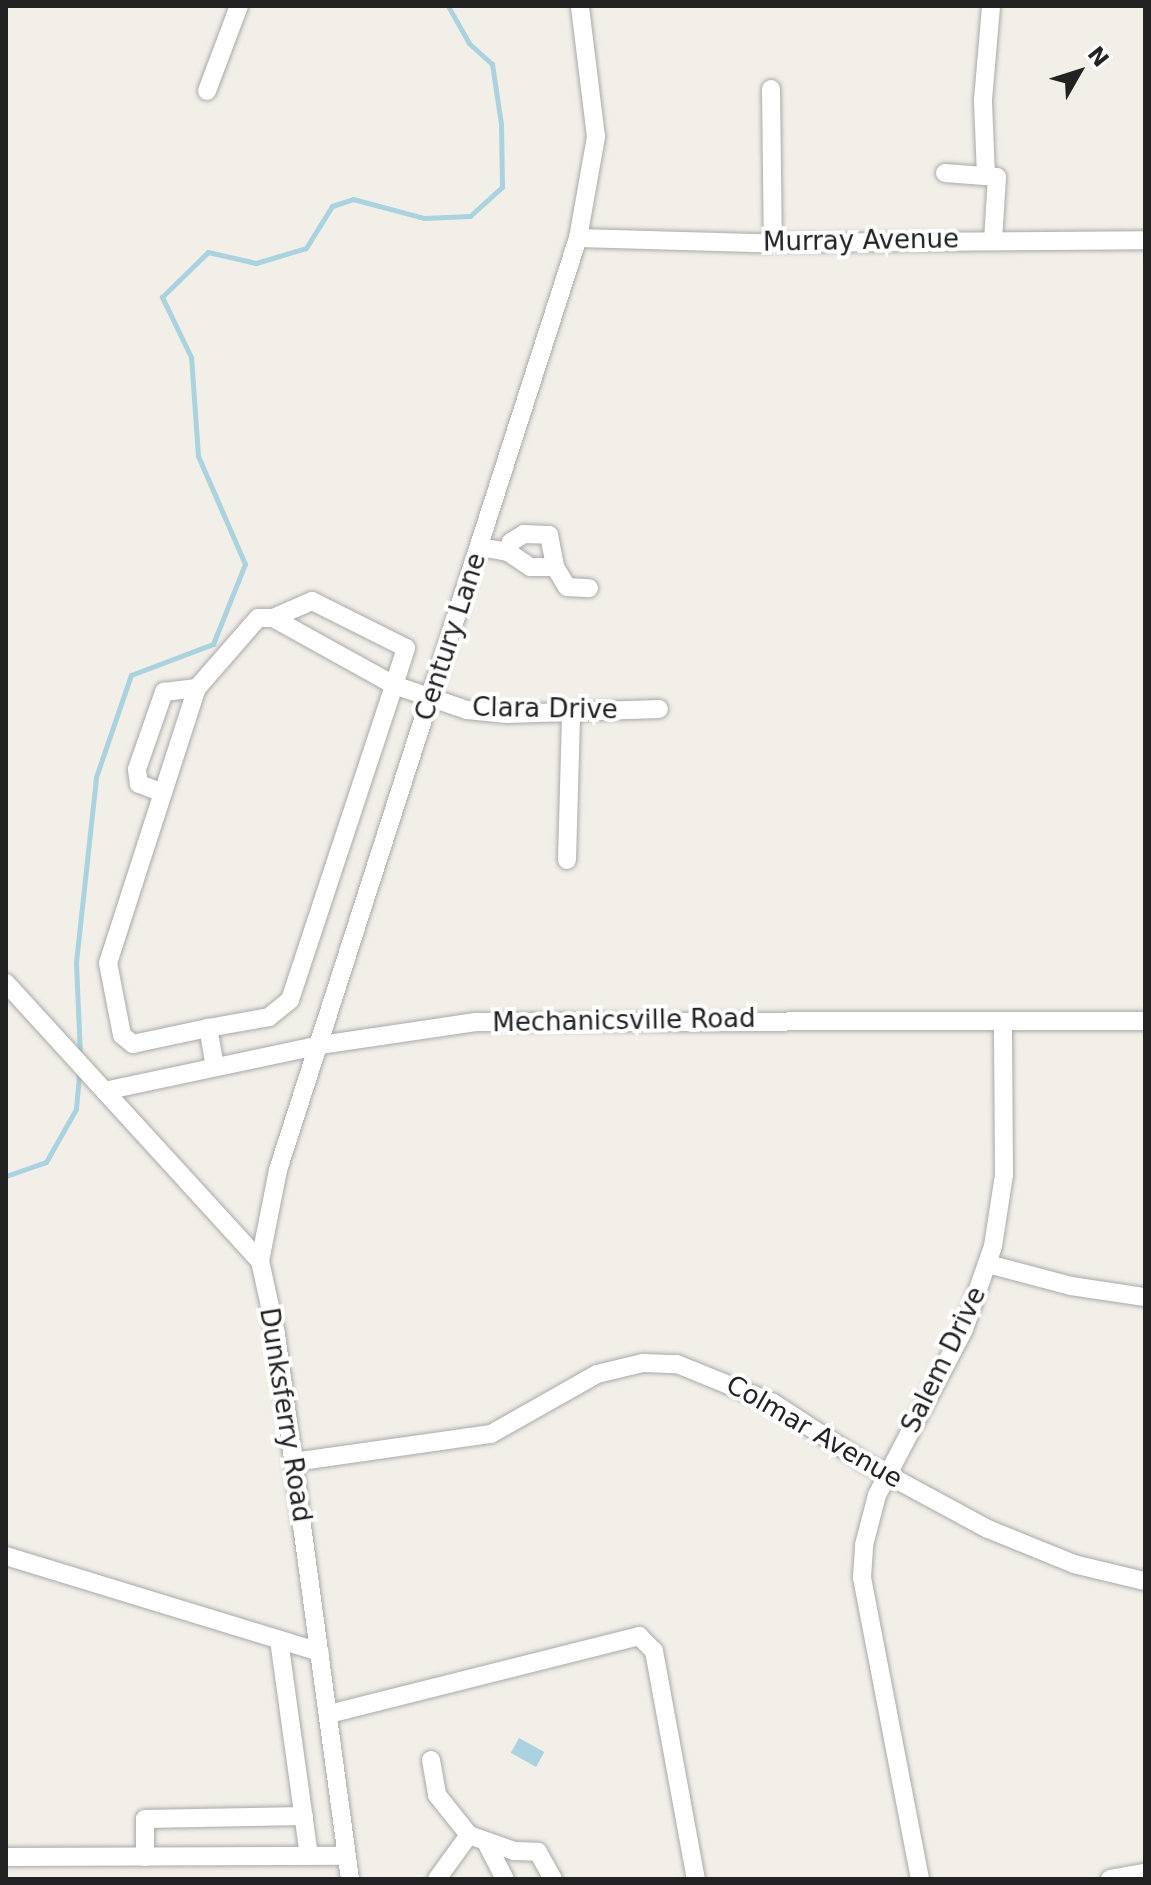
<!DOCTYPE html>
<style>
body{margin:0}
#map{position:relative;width:1151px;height:1885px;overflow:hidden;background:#f2efe9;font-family:"DejaVu Sans",sans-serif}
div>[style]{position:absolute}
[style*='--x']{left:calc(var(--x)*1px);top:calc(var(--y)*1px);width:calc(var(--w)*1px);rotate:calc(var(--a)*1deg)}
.water>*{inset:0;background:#aad3df;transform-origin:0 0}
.stream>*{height:5px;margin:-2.5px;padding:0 2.5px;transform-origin:2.5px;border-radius:2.5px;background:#aad3df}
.roads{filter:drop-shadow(0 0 2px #a9a9a9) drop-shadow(0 0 2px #a9a9a9)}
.minor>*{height:18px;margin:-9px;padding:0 9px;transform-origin:9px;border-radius:9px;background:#fff}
span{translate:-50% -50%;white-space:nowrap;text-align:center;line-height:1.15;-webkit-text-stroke:8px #fff;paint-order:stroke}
.street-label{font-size:26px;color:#222}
.frame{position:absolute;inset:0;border:8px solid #222;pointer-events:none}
.north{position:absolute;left:1039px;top:32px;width:80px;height:80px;-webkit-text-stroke:6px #fff;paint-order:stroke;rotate:51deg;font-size:22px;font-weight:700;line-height:32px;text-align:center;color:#222}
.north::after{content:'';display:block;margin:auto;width:28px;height:36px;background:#222;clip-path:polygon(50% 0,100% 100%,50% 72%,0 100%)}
</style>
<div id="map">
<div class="water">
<i style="left:519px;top:1738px;width:29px;height:17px;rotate:29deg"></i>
</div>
<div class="stream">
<i style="--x:80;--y:1055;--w:93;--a:-92.5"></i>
<i style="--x:76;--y:962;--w:186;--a:-83.8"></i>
<i style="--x:96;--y:777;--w:108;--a:-71.1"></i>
<i style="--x:131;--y:675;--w:88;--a:-20.7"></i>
<i style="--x:213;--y:644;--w:86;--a:-68.2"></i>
<i style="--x:245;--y:564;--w:118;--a:-113.5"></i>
<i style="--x:198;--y:456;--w:99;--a:-94"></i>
<i style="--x:191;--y:357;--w:67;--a:-115.8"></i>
<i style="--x:162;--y:297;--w:64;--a:-44.4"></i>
<i style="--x:208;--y:252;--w:49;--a:12.9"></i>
<i style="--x:256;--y:263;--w:52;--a:-16.7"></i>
<i style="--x:306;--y:248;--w:49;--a:-58.2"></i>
<i style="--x:332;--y:206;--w:22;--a:-18"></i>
<i style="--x:353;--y:199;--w:73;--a:15"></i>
<i style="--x:424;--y:218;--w:46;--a:-2.5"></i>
<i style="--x:470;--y:216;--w:43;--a:-42.2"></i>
<i style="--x:502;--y:187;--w:63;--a:-90.9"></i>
<i style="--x:501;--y:124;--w:61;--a:-98.5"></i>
<i style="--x:492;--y:64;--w:31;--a:-138"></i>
<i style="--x:469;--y:43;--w:43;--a:-119.6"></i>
<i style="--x:6;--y:1176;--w:42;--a:-19.3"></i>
<i style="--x:46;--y:1162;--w:61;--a:-60.5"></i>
<i style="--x:76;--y:1109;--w:36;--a:-85"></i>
</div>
<div class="roads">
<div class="minor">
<i style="--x:771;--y:89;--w:153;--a:89.3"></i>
<i style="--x:207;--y:91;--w:91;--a:-69.4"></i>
<i style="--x:945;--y:173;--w:52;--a:4.4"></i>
<i style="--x:997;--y:177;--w:63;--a:93.6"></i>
<i style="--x:986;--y:176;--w:76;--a:-92.3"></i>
<i style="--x:983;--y:100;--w:94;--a:-85.1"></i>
<i style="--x:578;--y:238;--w:184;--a:1.6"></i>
<i style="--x:762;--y:243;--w:383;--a:-0.4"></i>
<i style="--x:480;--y:547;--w:28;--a:10"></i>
<i style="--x:508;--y:552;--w:27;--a:34"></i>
<i style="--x:530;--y:567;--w:25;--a:0"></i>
<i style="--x:555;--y:567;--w:23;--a:59"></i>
<i style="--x:567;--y:587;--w:22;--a:3"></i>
<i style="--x:508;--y:552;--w:10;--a:-73"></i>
<i style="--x:511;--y:542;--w:15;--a:-32"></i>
<i style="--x:524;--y:534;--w:25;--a:2"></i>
<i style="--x:549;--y:535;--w:33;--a:79"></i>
<i style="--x:163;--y:793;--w:26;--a:-159"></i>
<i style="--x:139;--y:784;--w:15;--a:-98"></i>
<i style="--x:137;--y:769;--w:82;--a:-70.7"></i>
<i style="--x:164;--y:692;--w:33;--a:-7"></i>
<i style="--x:567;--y:860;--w:146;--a:-88.4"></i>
<i style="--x:6;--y:983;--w:377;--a:47.6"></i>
<i style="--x:260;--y:1261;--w:75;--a:77.6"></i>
<i style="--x:276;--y:1334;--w:550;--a:82.27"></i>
<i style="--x:208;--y:1028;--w:77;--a:168"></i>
<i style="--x:133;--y:1044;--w:14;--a:-141"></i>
<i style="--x:122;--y:1035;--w:73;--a:-101"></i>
<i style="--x:108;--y:963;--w:289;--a:-72.1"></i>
<i style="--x:197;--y:688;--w:93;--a:-48.9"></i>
<i style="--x:258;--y:618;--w:15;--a:0"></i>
<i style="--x:273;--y:618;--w:138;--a:29"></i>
<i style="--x:394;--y:685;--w:39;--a:-72"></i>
<i style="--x:406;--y:648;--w:105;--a:-153.4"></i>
<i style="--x:312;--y:601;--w:43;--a:156.4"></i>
<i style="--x:215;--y:1067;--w:40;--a:-100"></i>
<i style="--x:208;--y:1028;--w:62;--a:-10.2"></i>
<i style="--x:269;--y:1017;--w:27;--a:-39"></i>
<i style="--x:290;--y:1000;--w:332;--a:-71.7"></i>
<i style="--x:394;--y:685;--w:77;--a:18.9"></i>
<i style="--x:467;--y:710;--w:40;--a:5.7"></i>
<i style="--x:507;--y:714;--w:152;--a:-1.9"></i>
<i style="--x:109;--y:1090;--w:216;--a:-12"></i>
<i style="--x:320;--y:1045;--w:157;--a:-8.4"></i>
<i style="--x:475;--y:1022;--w:670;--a:-0.09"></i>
<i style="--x:260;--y:1261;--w:93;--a:-78.8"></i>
<i style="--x:278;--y:1170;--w:979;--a:-72.16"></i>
<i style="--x:578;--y:238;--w:103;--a:-79.9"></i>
<i style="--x:596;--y:137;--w:132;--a:-97"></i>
<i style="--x:988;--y:1264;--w:86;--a:14.8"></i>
<i style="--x:1071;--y:1286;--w:75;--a:8.5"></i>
<i style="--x:294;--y:1462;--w:199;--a:-8.1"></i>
<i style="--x:491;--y:1434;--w:122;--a:-29.5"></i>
<i style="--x:597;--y:1374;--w:47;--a:-13.4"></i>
<i style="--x:643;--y:1363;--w:34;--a:2"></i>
<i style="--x:677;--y:1364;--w:104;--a:22.1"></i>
<i style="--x:773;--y:1403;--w:108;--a:33"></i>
<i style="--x:864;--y:1462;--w:141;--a:28.4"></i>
<i style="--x:988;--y:1529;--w:93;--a:22.1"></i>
<i style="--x:1074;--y:1564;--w:73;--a:13.5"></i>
<i style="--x:6;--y:1556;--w:328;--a:17"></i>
<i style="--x:279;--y:1640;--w:218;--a:82.1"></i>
<i style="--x:329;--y:1714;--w:320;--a:-14.1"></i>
<i style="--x:639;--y:1636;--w:21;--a:45"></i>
<i style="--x:654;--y:1651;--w:232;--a:79.6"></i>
<i style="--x:431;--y:1760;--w:36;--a:80"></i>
<i style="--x:437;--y:1795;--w:51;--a:51.3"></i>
<i style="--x:469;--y:1835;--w:48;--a:19.6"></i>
<i style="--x:514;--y:1851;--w:24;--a:2"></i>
<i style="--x:538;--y:1852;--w:31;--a:61"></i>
<i style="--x:487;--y:1844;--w:39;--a:63"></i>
<i style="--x:6;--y:1857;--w:341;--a:-0.2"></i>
<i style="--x:145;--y:1857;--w:38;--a:-90"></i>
<i style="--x:145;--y:1819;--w:159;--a:-1.1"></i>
<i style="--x:437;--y:1879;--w:54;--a:-54"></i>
<i style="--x:920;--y:1879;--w:308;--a:-100.9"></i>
<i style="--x:862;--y:1577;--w:32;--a:-86"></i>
<i style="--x:864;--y:1545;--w:52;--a:-75.4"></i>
<i style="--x:877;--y:1495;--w:187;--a:-62.3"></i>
<i style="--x:964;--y:1329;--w:88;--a:-70.7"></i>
<i style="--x:993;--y:1246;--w:72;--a:-81.2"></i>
<i style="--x:1004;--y:1175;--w:153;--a:-90.4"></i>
<i style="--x:1110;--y:1879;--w:36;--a:-10"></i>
</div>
</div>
<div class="street-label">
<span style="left:861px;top:241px;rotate:-1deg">Murray Avenue</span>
<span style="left:451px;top:637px;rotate:-72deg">Century Lane</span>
<span style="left:545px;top:709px;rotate:1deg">Clara Drive</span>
<span style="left:624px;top:1021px;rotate:-1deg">Mechanicsville Road</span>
<span style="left:944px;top:1360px;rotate:-64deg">Salem Drive</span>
<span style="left:285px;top:1415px;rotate:81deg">Dunksferry Road</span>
<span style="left:814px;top:1432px;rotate:30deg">Colmar Avenue</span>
</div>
<div class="frame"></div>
<div class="north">N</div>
</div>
